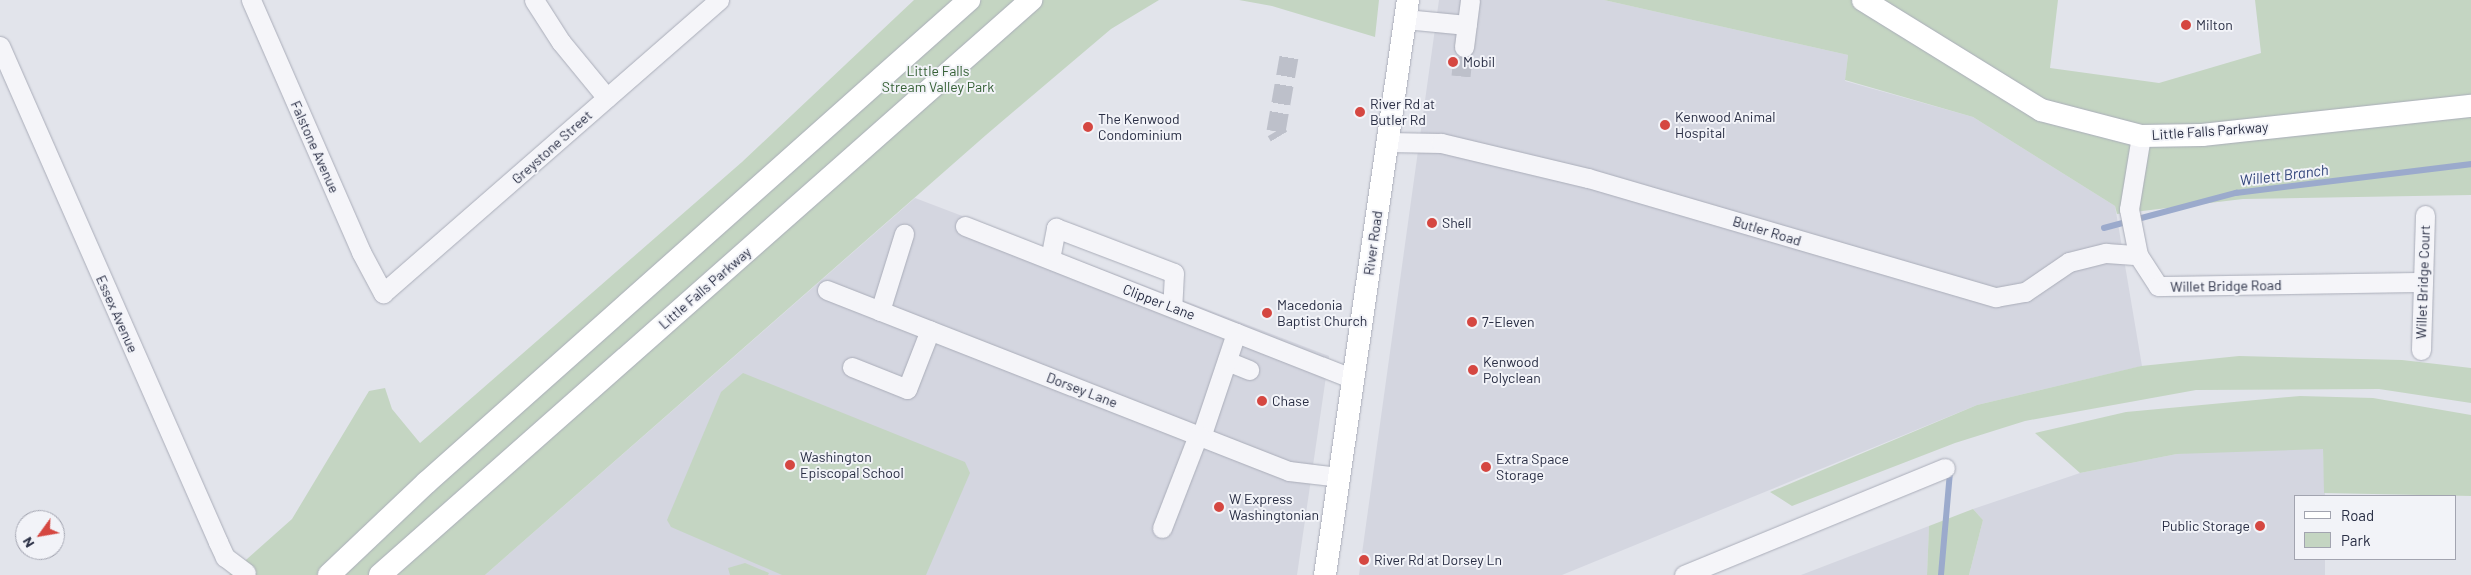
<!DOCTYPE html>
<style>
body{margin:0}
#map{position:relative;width:2471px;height:575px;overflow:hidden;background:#e2e4eb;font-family:Barlow,sans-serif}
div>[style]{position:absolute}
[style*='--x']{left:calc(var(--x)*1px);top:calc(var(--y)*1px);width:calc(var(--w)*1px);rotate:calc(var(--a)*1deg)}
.built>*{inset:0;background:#d4d6e0}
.green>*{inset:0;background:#c4d5c2}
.stream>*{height:5.5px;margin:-2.75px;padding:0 2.75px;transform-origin:2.75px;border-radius:2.75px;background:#9baacc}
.minor-tunnel>*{height:19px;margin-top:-9.5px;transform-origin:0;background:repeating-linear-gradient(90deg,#bdc0ca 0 19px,transparent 0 28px)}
.roads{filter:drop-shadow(0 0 1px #aaadb9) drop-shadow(0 0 1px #aaadb9)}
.minor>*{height:19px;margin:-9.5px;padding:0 9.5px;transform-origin:9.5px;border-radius:9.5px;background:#f5f5f9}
.major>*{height:22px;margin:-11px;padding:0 11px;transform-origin:11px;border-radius:11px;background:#fff}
.dots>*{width:14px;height:14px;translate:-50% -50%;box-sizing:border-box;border:2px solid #f2f3f8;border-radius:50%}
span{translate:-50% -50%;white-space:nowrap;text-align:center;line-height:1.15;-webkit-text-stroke:4px #f2f3f8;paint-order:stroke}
.poi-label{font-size:14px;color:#292e44}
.left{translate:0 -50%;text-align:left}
.right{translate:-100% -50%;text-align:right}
.park-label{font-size:14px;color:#356035}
.street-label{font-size:14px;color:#292e44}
.water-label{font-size:15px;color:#31447a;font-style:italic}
.legend{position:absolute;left:2294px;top:495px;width:162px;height:65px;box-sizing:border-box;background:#f2f3f8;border:1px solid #a2a4b0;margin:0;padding:6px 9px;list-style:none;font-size:15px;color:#292e44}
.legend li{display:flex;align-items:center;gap:10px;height:25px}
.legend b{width:25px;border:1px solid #a2a4b0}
.north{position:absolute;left:15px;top:510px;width:50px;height:50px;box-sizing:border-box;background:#f2f3f8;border:1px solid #a2a4b0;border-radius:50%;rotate:238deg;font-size:14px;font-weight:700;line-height:20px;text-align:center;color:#292e44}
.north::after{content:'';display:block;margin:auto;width:18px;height:22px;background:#d54741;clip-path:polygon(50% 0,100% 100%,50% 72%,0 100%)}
</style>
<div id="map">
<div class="built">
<i style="clip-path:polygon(1439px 0,1604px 0,1848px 55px,1845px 81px,1973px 117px,2115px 206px,2142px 366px,1977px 405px,1562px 575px,1359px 575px)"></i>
<i style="clip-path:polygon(915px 198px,1329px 356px,1297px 575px,485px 575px)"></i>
<i style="clip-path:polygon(2226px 449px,2323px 449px,2325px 496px,2295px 496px,2295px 559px,2325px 559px,2325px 575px,1969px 575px,1983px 520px,1973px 509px,2080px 473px,2177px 454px)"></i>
<i style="clip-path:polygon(1929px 526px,1927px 575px,1801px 575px)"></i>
</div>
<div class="green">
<i style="clip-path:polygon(914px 0,1159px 0,1111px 29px,986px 135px,485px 575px,229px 575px,292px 519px,369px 391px,385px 388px,392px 409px,420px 443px,742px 162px)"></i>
<i style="clip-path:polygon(1239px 0,1379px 0,1375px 37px,1272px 6px)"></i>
<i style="clip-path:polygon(1604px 0,2058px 0,2050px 68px,2159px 83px,2261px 53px,2255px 0,2471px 0,2471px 195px,2243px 199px,2117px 214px,2115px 206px,1973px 117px,1845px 80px,1848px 55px)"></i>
<i style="clip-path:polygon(2239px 356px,2402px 360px,2471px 368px,2471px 403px,2379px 389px,2196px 390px,2025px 421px,1955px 443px,1792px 506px,1770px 492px,1977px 405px,2141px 366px)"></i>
<i style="clip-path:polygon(743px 373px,965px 462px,970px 473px,926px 575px,782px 575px,671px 527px,667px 520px,721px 392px)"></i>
<i style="clip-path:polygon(2300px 396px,2373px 398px,2471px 415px,2471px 496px,2324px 493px,2323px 449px,2177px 454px,2080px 473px,2035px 433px,2126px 412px)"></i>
<i style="clip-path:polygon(1973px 509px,1983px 520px,1969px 575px,1927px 575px,1929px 526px)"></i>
<i style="clip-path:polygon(745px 563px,769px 573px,768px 575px,730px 575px,728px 568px)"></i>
</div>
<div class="stream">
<i style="--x:2104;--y:228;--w:137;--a:-14.9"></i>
<i style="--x:2236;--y:193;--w:237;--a:-7"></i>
<i style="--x:1941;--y:575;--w:102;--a:-85"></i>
</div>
<div class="minor-tunnel">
<i style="--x:1461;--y:76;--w:29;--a:-84"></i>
<i style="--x:1279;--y:136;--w:6;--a:-121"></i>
<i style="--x:1276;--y:131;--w:81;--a:-80.1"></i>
</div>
<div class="roads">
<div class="minor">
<i style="--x:251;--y:0;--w:275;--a:66.4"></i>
<i style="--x:361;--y:252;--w:47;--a:61.8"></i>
<i style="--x:383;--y:293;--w:446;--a:-41.1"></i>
<i style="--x:534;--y:0;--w:50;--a:57.3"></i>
<i style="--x:561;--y:42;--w:72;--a:50.6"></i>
<i style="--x:1405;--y:19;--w:62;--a:5.5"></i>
<i style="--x:0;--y:46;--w:542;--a:66.27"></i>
<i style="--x:218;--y:542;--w:17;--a:65"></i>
<i style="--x:225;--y:557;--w:26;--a:37"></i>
<i style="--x:1464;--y:47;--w:47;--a:-82.7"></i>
<i style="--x:2141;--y:136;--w:74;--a:99.3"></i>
<i style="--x:2129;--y:209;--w:47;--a:78.9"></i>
<i style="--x:2138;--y:255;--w:37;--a:57"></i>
<i style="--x:2158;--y:286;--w:265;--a:-0.9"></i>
<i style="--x:1388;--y:142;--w:53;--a:1.1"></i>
<i style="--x:1441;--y:143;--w:151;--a:13.4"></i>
<i style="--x:1588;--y:178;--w:425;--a:16.3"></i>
<i style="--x:1996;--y:297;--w:29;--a:-10"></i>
<i style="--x:2025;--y:292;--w:53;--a:-34.3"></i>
<i style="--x:2069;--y:262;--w:38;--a:-14"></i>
<i style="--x:2106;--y:253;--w:32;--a:4"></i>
<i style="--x:965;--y:226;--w:418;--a:21.5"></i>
<i style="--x:1050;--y:259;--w:32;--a:-79"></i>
<i style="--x:1056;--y:228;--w:126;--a:20.9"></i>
<i style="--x:1174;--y:273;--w:34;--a:93"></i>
<i style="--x:827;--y:290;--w:496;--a:21.4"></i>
<i style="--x:1289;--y:471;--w:50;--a:6.8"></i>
<i style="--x:880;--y:311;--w:81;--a:-72.7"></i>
<i style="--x:2421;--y:350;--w:135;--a:-88.3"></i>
<i style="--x:1227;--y:361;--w:24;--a:22"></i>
<i style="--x:852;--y:367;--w:59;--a:21.8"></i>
<i style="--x:907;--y:389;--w:63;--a:-68.7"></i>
<i style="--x:1201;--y:437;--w:110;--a:-71.4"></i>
<i style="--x:1162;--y:528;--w:100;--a:-68.8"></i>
<i style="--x:1684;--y:575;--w:282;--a:-22.3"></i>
</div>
<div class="major">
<i style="--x:1863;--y:0;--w:209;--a:31.7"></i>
<i style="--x:2041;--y:110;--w:103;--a:14.6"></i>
<i style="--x:2141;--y:136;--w:61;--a:-0.9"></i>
<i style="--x:2202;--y:135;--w:271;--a:-6.2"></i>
<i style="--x:329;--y:575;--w:134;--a:-43.5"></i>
<i style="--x:426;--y:483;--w:727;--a:-41.65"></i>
<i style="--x:380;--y:575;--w:869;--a:-41.45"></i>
<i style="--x:1325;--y:575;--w:581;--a:-81.79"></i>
</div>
</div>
<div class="dots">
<i style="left:2186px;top:25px;background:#d54741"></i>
<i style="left:1453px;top:62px;background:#d54741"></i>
<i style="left:1360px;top:112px;background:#d54741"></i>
<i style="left:1665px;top:125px;background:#d54741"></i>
<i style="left:1088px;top:127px;background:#d54741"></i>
<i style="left:1432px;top:223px;background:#d54741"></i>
<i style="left:1267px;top:313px;background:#d54741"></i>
<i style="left:1472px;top:322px;background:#d54741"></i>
<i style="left:1473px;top:370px;background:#d54741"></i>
<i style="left:1262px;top:401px;background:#d54741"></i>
<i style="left:790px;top:465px;background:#d54741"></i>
<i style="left:1486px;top:467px;background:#d54741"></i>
<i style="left:1219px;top:507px;background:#d54741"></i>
<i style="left:2260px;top:526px;background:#d54741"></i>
<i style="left:1364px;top:560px;background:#d54741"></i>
</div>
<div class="poi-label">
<span class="left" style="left:2196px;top:25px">Milton</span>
<span class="left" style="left:1463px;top:62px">Mobil</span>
<span class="left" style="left:1370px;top:112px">River Rd at<br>Butler Rd</span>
<span class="left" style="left:1675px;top:125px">Kenwood Animal<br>Hospital</span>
<span class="left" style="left:1098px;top:127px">The Kenwood<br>Condominium</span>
<span class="left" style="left:1442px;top:223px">Shell</span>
<span class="left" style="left:1277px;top:313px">Macedonia<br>Baptist Church</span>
<span class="left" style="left:1482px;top:322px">7-Eleven</span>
<span class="left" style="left:1483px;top:370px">Kenwood<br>Polyclean</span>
<span class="left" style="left:1272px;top:401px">Chase</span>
<span class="left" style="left:800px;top:465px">Washington<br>Episcopal School</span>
<span class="left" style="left:1496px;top:467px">Extra Space<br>Storage</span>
<span class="left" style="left:1229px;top:507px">W Express<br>Washingtonian</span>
<span class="right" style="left:2250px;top:526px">Public Storage</span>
<span class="left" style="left:1374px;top:560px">River Rd at Dorsey Ln</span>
</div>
<div class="park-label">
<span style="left:938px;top:79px">Little Falls<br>Stream Valley Park</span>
</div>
<div class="street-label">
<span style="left:2210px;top:131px;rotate:-4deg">Little Falls Parkway</span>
<span style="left:315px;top:147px;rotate:66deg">Falstone Avenue</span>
<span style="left:552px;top:147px;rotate:-42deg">Greystone Street</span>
<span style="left:1767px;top:231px;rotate:17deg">Butler Road</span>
<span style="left:1373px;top:243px;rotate:-82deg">River Road</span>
<span style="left:2423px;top:282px;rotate:-88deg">Willet Bridge Court</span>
<span style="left:2226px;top:286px;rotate:-1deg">Willet Bridge Road</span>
<span style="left:705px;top:288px;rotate:-41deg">Little Falls Parkway</span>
<span style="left:1159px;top:302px;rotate:21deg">Clipper Lane</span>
<span style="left:117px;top:314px;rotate:66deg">Essex Avenue</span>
<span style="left:1082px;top:390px;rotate:21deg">Dorsey Lane</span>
</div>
<div class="water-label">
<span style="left:2284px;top:175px;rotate:-7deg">Willett Branch</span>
</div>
<ul class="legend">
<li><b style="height:6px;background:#fff"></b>Road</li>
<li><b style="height:14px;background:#c4d5c2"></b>Park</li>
</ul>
<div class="north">N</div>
</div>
